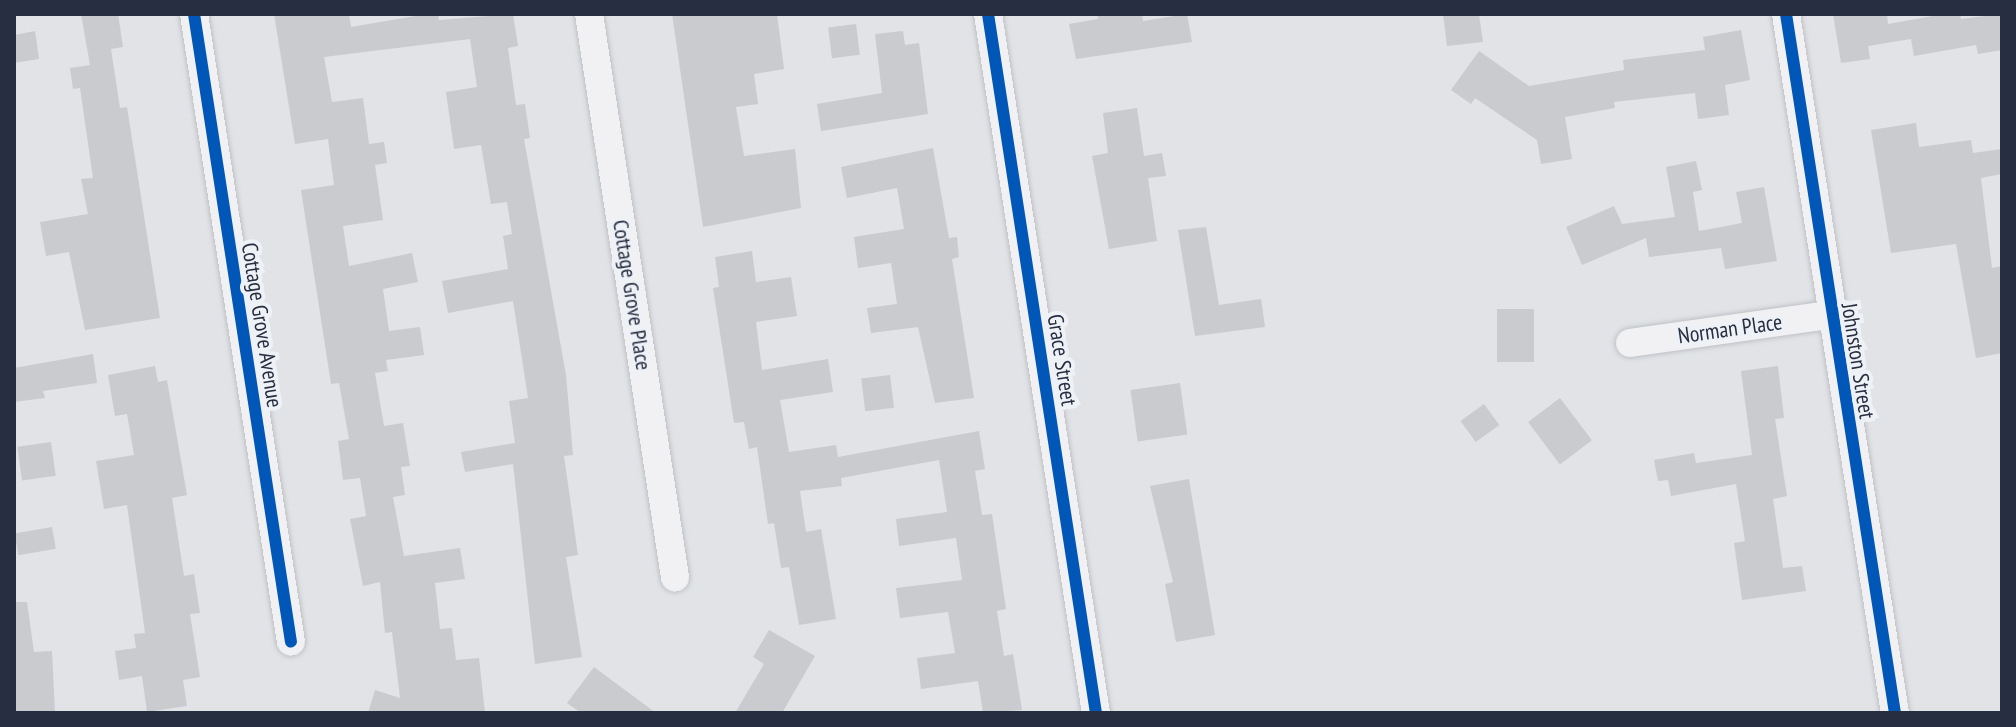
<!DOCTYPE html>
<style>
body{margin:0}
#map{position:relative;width:2016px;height:727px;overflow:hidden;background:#e1e3e7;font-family:"PT Sans Narrow",sans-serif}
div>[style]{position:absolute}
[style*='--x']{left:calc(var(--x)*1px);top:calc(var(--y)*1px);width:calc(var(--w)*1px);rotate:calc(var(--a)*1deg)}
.building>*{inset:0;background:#c9cbcf;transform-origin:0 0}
.roads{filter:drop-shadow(0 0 2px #bfc1c5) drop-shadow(0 0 2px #bfc1c5)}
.street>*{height:28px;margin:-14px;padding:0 14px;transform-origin:14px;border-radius:14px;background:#f1f1f3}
.cycleway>*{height:12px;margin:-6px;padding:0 6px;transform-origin:6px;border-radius:6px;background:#0057b8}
span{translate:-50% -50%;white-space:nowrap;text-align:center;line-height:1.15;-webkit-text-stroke:8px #eef1f6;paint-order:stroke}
.street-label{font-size:22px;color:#272e41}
.frame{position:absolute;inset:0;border:16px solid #272e41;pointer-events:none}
</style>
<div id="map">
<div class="building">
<i style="clip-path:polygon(81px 14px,118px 14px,123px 47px,111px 49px,120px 108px,127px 107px,160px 318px,85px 330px,69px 252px,46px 256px,40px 222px,88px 214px,81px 179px,93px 178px,80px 88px,73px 89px,70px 68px,90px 65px)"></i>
<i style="clip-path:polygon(274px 14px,349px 14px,351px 27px,427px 14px,438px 14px,439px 20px,513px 14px,518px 46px,508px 48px,516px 105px,525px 104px,530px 138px,524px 139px,566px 375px,573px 455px,564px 456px,578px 555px,566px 557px,582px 657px,535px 664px,513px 464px,465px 472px,461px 452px,515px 443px,509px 401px,528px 398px,513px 301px,448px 313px,442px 281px,508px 269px,503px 236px,512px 234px,507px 202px,491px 204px,481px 145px,454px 149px,446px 92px,477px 87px,470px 39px,324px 57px,332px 102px,363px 98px,369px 144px,384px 142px,387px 163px,375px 165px,383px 220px,343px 226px,349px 266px,412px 253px,418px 282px,383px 289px,389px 331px,420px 327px,424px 355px,386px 360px,388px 371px,375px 373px,384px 426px,403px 423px,410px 466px,401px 467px,405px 495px,393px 497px,404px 556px,460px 548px,465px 579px,435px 583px,440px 629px,452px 628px,456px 660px,479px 658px,485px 713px,368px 713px,375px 690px,400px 698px,392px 632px,385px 633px,380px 582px,363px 586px,350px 519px,366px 516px,360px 478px,343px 480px,338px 441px,349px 439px,339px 383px,331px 384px,301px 190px,334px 185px,328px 139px,295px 144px)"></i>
<i style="clip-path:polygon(672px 14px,777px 14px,784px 69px,754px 74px,758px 104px,736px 107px,744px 156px,795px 149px,801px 208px,703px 227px)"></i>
<i style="clip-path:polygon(1097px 14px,1142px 14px,1143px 21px,1187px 14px,1192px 42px,1076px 59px,1069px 24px,1098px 19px)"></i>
<i style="clip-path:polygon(1443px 14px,1479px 14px,1483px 42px,1447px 46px)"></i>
<i style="clip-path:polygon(1833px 14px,1887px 14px,1888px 24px,1944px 14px,1960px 14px,1961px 19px,2002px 14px,2002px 50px,1978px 54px,1976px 45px,1914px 56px,1911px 39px,1868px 46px,1870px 59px,1841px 63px)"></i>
<i style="left:856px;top:24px;width:31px;height:28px;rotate:83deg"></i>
<i style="clip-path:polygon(1741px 30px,1750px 80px,1725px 85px,1729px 115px,1698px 119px,1695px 93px,1614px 102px,1615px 108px,1565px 117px,1572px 159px,1541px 164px,1537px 140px,1475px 98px,1471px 104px,1451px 90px,1479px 51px,1529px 86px,1624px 70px,1623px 60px,1705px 50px,1703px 37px)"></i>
<i style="clip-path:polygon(35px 31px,39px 59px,14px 63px,14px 35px)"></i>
<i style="clip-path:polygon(903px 31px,905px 45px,919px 43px,928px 114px,821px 131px,817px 104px,882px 93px,875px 34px)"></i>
<i style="clip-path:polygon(1137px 108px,1144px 156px,1162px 153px,1166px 176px,1148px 178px,1157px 241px,1109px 249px,1092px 156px,1108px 153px,1103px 113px)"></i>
<i style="clip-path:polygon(1916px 123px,1919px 147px,1971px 140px,1973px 153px,2002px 149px,2002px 174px,1981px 178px,1992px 268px,2002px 266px,2002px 353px,1976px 358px,1956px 244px,1891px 253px,1871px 130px)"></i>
<i style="clip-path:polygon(933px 148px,949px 238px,957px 237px,959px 257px,952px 259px,974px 398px,935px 403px,918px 327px,871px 333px,867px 308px,897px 304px,891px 263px,858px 268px,854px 237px,904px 229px,897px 188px,847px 198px,841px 167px)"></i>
<i style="clip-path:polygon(1696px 161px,1702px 190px,1693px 192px,1699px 231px,1742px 223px,1736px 192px,1764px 187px,1777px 261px,1725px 269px,1721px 248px,1649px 257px,1646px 238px,1582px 265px,1566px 227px,1614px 206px,1622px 224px,1675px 217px,1666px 167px)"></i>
<i style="clip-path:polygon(1206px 227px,1219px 305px,1261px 299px,1265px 327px,1195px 336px,1178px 230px)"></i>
<i style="clip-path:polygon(752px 251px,756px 282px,791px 277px,797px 316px,756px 322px,762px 370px,828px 359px,833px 392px,780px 400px,789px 452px,836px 445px,838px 457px,979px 431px,985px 469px,975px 471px,982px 515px,992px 514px,1006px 609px,997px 611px,1004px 656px,1013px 654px,1022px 710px,983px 713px,978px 681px,921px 689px,917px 658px,955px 653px,948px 612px,900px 618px,896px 588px,962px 580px,956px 538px,899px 546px,896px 519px,947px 512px,939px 460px,841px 478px,842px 486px,800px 491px,806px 532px,821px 529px,836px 619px,799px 625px,789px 567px,781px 568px,774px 523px,768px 524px,757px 447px,749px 449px,744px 422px,734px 423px,713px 288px,719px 287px,715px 257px)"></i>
<i style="left:1497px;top:309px;width:37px;height:53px"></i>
<i style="clip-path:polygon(93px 354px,97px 383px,43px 391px,45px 398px,14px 402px,14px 368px)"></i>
<i style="clip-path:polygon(155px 366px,158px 382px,167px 380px,187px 495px,172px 498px,184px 576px,194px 574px,200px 613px,190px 614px,200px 677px,183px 680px,187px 706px,147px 712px,142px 676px,119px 680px,115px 651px,136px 648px,134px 634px,145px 633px,127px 505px,104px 509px,96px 461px,134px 455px,127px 414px,115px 416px,108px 375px)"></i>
<i style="clip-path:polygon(1778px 366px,1784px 418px,1775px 419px,1787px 496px,1773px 499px,1783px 568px,1802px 566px,1806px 591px,1742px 600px,1734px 543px,1745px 541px,1736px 484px,1671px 496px,1668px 480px,1658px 481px,1654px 460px,1694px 453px,1696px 463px,1752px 455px,1741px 371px)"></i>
<i style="left:890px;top:375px;width:33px;height:29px;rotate:83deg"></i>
<i style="left:1180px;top:383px;width:52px;height:50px;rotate:82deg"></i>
<i style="left:1560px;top:398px;width:53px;height:40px;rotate:53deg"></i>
<i style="left:1484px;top:404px;width:26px;height:29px;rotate:54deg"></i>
<i style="left:51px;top:442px;width:34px;height:34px;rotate:82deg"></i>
<i style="clip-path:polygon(1189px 479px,1215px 635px,1176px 642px,1165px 584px,1173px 582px,1150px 486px)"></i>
<i style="left:52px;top:527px;width:22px;height:38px;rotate:80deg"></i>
<i style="clip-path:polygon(14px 602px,27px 602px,34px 652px,52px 651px,55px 713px,14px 713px)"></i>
<i style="clip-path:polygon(769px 630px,815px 656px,782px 713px,735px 713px,764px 664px,753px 657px)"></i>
<i style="clip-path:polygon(594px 667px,656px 713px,581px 713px,567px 703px)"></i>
</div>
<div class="roads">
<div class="street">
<i style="--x:194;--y:14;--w:635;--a:81.22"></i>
<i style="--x:589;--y:14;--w:570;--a:81.32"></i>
<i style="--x:988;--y:14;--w:707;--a:81.22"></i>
<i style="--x:1786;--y:14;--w:707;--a:81.14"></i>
<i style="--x:1630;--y:343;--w:202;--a:-8"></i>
</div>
</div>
<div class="cycleway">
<i style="--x:194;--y:14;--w:635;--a:81.22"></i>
<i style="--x:988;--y:14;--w:707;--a:81.22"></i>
<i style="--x:1786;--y:14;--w:707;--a:81.14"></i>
</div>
<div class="street-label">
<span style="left:632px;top:295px;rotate:81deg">Cottage Grove Place</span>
<span style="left:262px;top:325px;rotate:81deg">Cottage Grove Avenue</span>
<span style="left:1730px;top:329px;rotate:-8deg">Norman Place</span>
<span style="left:1062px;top:360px;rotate:81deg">Grace Street</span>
<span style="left:1858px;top:361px;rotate:81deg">Johnston Street</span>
</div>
<div class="frame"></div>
</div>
